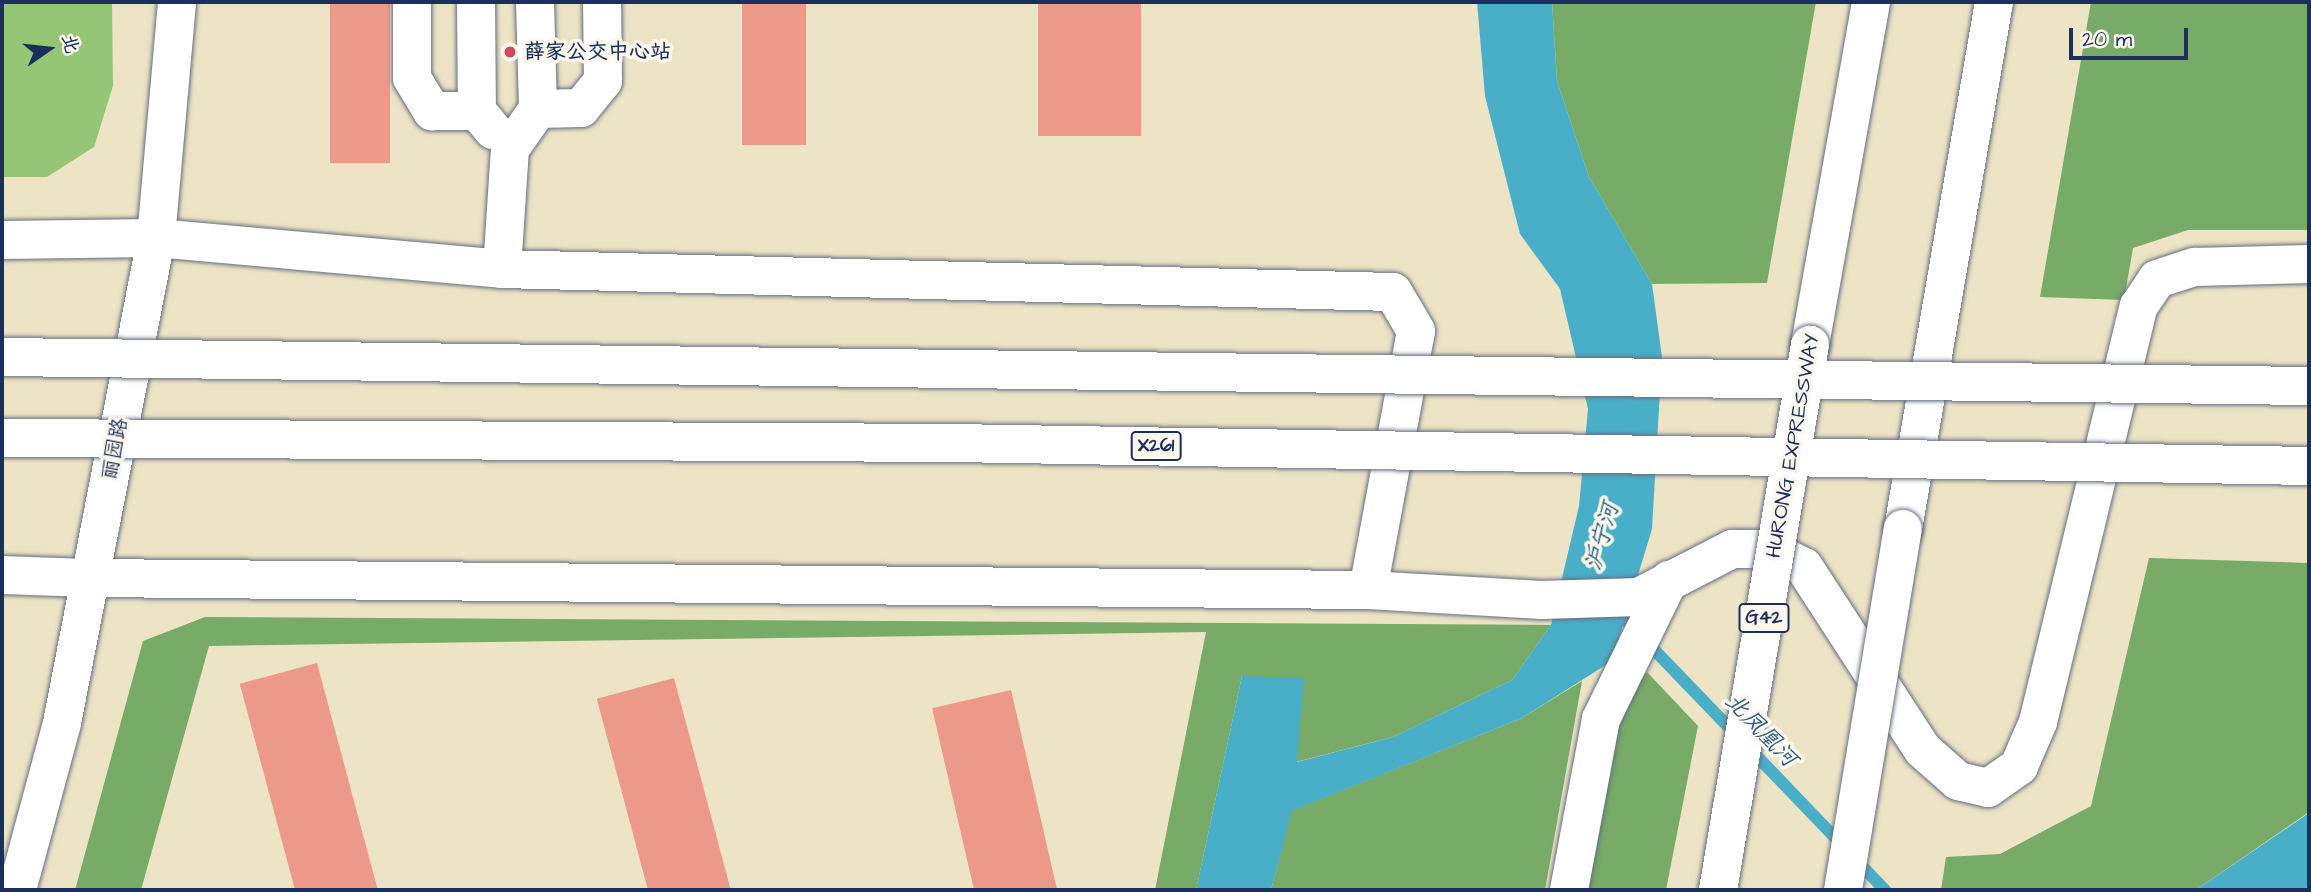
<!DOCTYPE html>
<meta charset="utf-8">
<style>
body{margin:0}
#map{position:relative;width:2311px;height:892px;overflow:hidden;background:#ede4c5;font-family:"Architects Daughter","LXGW WenKai TC",sans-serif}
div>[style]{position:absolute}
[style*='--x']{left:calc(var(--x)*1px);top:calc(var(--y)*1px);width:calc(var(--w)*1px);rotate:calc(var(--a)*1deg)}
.green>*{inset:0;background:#94c676}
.forest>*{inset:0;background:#77ab67}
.water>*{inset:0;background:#49afc8}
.stream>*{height:12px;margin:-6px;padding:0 6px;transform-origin:6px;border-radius:6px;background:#49afc8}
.building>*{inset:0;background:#ec998a;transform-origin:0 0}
.roads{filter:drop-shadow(0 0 2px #646e82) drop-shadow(0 0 2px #646e82)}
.minor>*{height:38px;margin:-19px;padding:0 19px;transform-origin:19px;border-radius:19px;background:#fff}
.major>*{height:38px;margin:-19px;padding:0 19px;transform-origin:19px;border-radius:19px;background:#fff}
.highway>*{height:38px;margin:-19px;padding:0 19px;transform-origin:19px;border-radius:19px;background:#fff}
.bridges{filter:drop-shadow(0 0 2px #646e82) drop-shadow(0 0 2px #646e82)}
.major-bridge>*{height:38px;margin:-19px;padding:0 19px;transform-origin:19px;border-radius:19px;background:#fff}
.highway-bridge>*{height:38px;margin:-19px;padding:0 19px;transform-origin:19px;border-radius:19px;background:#fff}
.dots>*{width:19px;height:19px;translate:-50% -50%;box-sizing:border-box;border:4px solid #fbf7ec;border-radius:50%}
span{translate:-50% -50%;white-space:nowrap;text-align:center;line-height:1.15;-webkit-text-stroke:7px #fbf7ec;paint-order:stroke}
.shield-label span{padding:2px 5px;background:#fbf7ec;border:2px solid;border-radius:5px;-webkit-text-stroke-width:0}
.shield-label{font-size:19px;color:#1b2f5e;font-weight:700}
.poi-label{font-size:21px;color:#1b2f5e;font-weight:700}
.left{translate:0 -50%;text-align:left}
.street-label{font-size:21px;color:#1b2f5e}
.water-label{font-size:23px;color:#2b5c83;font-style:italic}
.frame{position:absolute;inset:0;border:4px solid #1b2f5e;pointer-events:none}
.north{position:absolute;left:14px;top:14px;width:70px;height:70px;-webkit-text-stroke:5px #fbf7ec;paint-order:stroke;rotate:76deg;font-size:19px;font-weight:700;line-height:28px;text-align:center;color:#1b2f5e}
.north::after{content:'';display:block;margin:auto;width:24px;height:32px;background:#1b2f5e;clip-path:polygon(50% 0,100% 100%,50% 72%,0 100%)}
.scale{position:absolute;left:2069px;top:28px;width:119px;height:32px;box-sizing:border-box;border:4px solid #1b2f5e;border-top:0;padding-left:9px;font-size:21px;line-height:24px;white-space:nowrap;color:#1b2f5e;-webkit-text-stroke:5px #fbf7ec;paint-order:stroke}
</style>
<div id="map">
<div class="green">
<i style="clip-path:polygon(2px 2px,112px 2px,113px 86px,94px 147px,47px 177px,2px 177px)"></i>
</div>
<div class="forest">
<i style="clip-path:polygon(1552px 2px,1816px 2px,1767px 283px,1652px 284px,1589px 177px,1557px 81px)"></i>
<i style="clip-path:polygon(2091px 2px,2309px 2px,2309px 230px,2188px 230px,2133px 248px,2124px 300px,2040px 297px)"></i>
<i style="clip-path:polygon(2149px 558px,2309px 563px,2309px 812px,2196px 890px,1941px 890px,1946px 857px,2000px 854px,2091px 806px)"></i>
<i style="clip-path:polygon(205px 617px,1551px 625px,1512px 680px,1393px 737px,1296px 762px,1242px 676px,1196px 890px,1155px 890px,1206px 632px,209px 646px,141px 890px,75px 890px,143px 641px)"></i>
<i style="clip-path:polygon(1647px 672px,1698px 726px,1666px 890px,1587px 890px,1622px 703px)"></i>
<i style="clip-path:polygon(1582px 681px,1545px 890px,1271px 890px,1291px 811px,1522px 718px)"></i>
</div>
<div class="water">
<i style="clip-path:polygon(1477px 2px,1552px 2px,1557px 81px,1589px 177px,1652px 284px,1662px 357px,1652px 529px,1612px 661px,1522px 718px,1292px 811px,1271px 890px,1196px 890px,1242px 676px,1304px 678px,1297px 762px,1393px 737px,1512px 680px,1551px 625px,1579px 506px,1588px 409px,1560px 289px,1520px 234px,1485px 96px)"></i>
<i style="clip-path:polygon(2309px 813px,2309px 886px,2303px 890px,2196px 890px)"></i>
</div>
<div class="stream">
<i style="--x:1614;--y:608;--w:178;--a:46.1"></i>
<i style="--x:1750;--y:749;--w:136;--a:46.2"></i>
<i style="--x:1856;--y:860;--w:42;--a:46"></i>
</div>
<div class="building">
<i style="left:742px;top:2px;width:64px;height:143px"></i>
<i style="left:1038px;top:2px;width:103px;height:134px"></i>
<i style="left:330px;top:4px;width:60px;height:159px"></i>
<i style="left:317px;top:663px;width:235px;height:80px;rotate:75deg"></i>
<i style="left:674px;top:678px;width:220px;height:80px;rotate:75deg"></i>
<i style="left:1011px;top:690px;width:206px;height:81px;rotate:77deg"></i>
</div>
<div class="roads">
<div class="minor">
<i style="--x:412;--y:2;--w:76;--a:90"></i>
<i style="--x:412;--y:78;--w:39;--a:59"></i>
<i style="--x:432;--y:111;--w:45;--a:0"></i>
<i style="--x:476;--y:2;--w:109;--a:89.5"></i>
<i style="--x:477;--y:111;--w:25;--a:50"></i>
<i style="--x:538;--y:109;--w:43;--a:-1.3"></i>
<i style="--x:581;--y:108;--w:35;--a:-51"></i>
<i style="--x:603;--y:81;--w:79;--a:-90.7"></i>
<i style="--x:502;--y:269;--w:120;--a:-86.2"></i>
<i style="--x:510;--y:149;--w:49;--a:-55"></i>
<i style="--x:538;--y:109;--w:107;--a:-91.6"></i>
<i style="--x:90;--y:578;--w:1278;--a:0.54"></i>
<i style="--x:1368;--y:590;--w:174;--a:3.3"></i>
<i style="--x:1542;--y:600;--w:97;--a:-1.8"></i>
<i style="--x:1639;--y:597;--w:105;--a:-27.3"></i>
<i style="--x:1732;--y:549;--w:36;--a:0"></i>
<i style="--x:1768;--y:549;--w:40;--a:26.6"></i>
<i style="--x:1804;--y:567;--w:218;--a:57"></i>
<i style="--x:1923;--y:750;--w:47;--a:41.5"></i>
<i style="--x:1958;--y:781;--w:31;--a:13"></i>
<i style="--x:1988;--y:788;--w:38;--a:-35"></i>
<i style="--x:2019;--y:766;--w:48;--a:-66.6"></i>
<i style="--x:2038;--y:722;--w:428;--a:-76.4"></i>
<i style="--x:2139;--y:306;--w:32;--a:-56"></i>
<i style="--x:2157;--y:279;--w:40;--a:-18"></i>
<i style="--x:2195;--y:267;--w:114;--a:-1.5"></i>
<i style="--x:1368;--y:590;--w:263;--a:-79.5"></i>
<i style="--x:1416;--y:331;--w:45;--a:-120.5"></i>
<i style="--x:17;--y:890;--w:173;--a:-74.9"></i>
<i style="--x:62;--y:723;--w:494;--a:-79"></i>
<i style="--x:156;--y:238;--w:237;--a:-84.9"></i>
<i style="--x:1569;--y:890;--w:174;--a:-79.4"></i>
<i style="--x:1601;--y:719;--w:155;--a:-63.9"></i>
</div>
<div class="major">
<i style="--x:2;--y:240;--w:154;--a:-0.7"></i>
<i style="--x:156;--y:238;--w:347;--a:5.1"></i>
<i style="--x:502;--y:269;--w:891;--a:1.48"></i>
<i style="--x:2;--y:575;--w:88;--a:2"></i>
</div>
<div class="highway">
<i style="--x:1810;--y:345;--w:348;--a:-79.9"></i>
<i style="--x:1903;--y:529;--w:535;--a:-80.2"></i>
</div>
</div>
<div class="bridges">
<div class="major-bridge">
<i style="--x:2;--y:357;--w:2307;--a:0.72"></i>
<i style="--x:2;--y:438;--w:950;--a:0.3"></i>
<i style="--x:952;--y:443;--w:1357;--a:0.97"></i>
</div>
<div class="highway-bridge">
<i style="--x:1718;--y:890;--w:553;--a:-80.42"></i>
<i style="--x:1843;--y:890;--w:366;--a:-80.6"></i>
</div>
</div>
<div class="dots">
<i style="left:510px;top:52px;background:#d1495b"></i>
</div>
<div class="shield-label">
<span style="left:1156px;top:446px">X261</span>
<span style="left:1764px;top:618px">G42</span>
</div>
<div class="poi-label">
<span class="left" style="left:524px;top:52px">薛家公交中心站</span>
</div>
<div class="street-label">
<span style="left:1793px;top:446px;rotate:-80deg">HURONG EXPRESSWAY</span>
<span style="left:115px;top:449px;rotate:-79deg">丽园路</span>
</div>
<div class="water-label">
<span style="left:1602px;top:537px;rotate:-74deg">沪宁河</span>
<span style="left:1761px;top:730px;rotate:46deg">北凤凰河</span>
</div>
<div class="frame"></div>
<div class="north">北</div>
<div class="scale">20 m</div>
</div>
